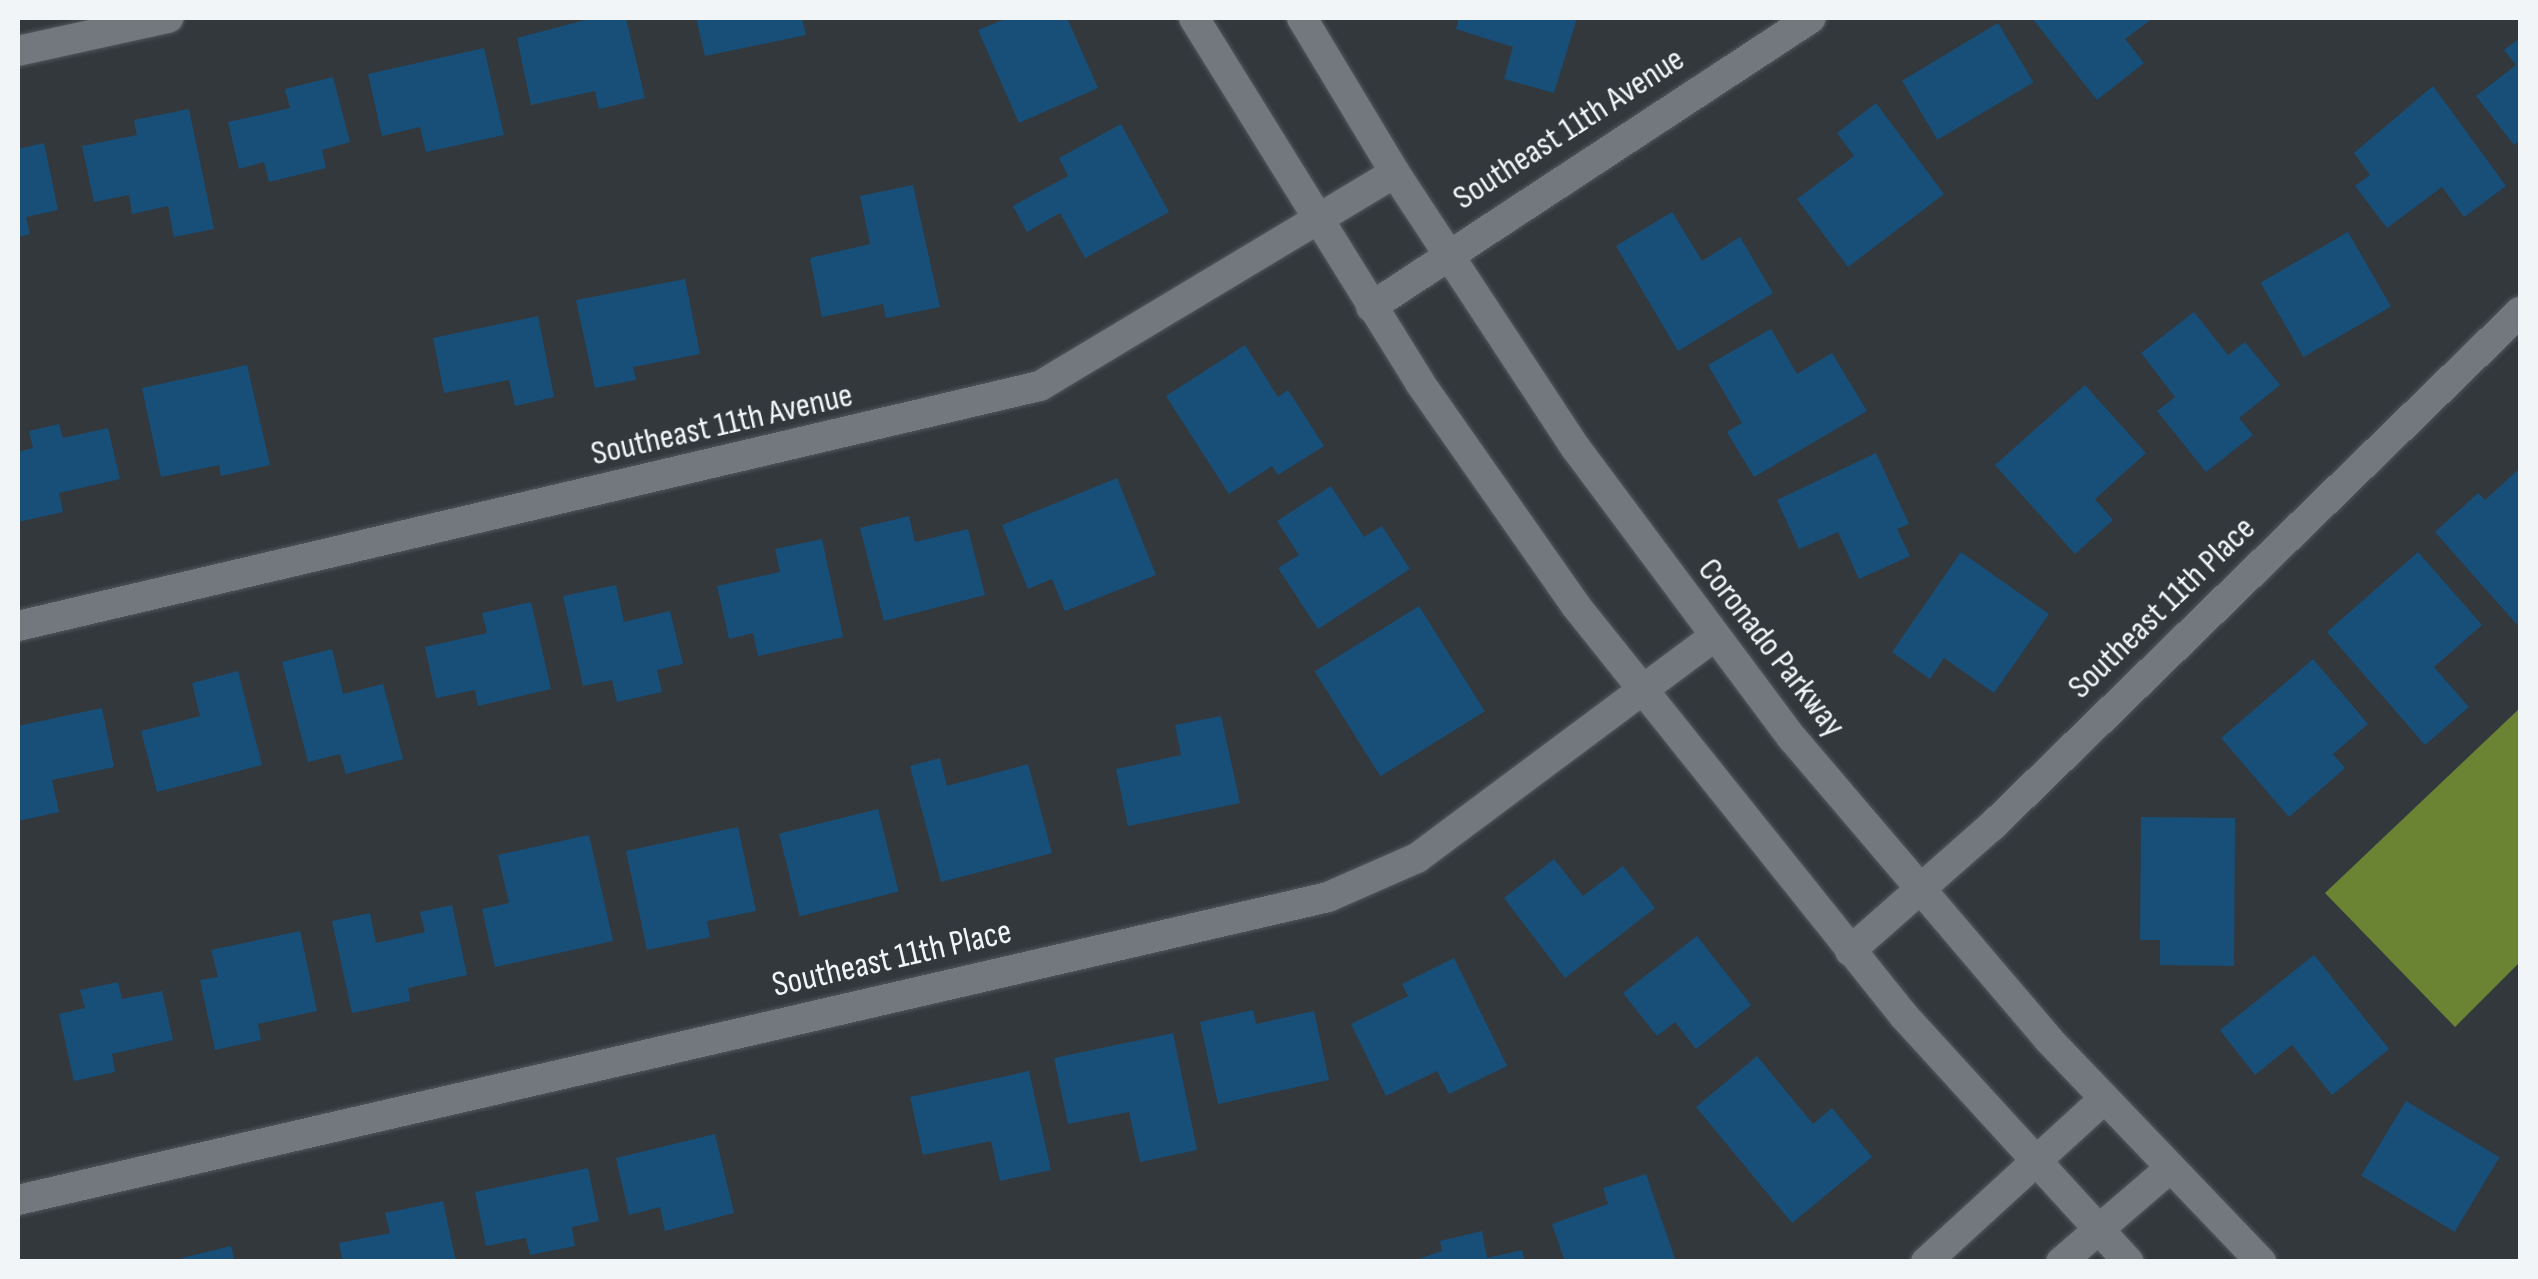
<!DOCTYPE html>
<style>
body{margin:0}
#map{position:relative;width:2538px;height:1279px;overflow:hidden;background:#33383d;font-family:"Sofia Sans Condensed",sans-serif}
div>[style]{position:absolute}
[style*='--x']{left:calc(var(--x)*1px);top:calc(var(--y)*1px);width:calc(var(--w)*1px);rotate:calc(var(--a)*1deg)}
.water>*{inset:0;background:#6b8434}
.building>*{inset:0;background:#174f79;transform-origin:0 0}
.roads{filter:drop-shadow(0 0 2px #53575b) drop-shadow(0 0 2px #53575b)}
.minor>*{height:30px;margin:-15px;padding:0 15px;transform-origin:15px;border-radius:15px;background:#72787d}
span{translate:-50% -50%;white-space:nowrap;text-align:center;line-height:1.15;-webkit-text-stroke:9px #33383d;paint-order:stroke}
.street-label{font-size:35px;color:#f2f5f8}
.frame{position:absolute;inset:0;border:20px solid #f2f5f8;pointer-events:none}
</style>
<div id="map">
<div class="water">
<i style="clip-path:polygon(2520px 708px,2520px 962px,2455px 1027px,2325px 893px)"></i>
</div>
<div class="building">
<i style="clip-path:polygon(593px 18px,626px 18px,645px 98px,599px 109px,595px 91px,531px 105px,517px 38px)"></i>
<i style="clip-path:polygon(696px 18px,802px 18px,806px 35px,705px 56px)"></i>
<i style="clip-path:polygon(1008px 18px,1067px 18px,1098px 88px,1019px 123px,978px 30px)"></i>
<i style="clip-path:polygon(1459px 18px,1577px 18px,1554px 93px,1504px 79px,1513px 47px,1456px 29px)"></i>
<i style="clip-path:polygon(2032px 18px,2153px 18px,2125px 39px,2144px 63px,2097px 100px)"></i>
<i style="left:1998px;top:23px;width:69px;height:112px;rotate:59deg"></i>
<i style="clip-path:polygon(2520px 38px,2520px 140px,2514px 145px,2476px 96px,2516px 65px,2504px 50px)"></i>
<i style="clip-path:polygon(484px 48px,504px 135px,426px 152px,420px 127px,382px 136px,368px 74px)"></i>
<i style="clip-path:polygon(333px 77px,350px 142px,322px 150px,326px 168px,269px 182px,264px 162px,239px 169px,228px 122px,290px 108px,285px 89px)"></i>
<i style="clip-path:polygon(2433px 86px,2506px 186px,2464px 217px,2442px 187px,2387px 228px,2355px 186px,2370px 175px,2354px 153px)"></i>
<i style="clip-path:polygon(1876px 103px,1944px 194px,1848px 267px,1797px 199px,1854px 156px,1837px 133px)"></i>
<i style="clip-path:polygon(189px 109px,214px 229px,174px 237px,168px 206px,132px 214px,129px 195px,94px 202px,82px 146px,137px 135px,134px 120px)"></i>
<i style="clip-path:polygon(1121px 124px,1169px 212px,1085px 258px,1060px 213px,1027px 232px,1013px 206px,1068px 176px,1059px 158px)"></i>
<i style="clip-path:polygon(44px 143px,58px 210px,26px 217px,30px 234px,18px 237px,18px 149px)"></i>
<i style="clip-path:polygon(913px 185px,940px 307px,886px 318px,883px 304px,822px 317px,810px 258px,870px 244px,860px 196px)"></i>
<i style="clip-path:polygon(1672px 212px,1702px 261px,1740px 237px,1773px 293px,1678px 351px,1616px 246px)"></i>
<i style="left:2348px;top:232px;width:86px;height:101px;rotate:60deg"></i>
<i style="clip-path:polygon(685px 279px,700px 354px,633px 367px,636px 380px,595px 388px,576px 300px)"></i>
<i style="clip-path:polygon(2194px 312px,2228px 355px,2245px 342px,2280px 385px,2239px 418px,2253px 435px,2206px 472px,2157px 411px,2175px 397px,2141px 353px)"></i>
<i style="clip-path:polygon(538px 316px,554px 397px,515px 406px,509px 380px,444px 393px,433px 338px)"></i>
<i style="clip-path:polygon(1771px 329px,1797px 374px,1832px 353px,1867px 411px,1754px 477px,1727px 432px,1742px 423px,1708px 365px)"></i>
<i style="clip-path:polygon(1245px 345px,1278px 397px,1288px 390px,1324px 446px,1278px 475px,1272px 466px,1229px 494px,1166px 396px)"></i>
<i style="clip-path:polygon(247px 365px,270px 465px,221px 476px,219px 465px,161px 477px,142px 388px)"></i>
<i style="clip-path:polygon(2085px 385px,2146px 453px,2095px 499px,2113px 520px,2075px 554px,1995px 465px)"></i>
<i style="clip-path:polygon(59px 424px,63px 438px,108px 428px,120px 479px,59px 493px,63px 512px,18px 522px,18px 452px,33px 448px,29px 431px)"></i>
<i style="clip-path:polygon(1876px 453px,1909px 524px,1897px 529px,1910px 556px,1859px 579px,1838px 532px,1799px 549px,1777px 500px)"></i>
<i style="clip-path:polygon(2520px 468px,2520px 628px,2435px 532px,2478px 493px,2485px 500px)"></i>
<i style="clip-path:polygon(1117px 478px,1156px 575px,1065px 611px,1052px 579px,1028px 589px,1002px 525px)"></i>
<i style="clip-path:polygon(1331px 486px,1364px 537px,1382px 526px,1410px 569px,1318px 629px,1278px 568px,1299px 555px,1277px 521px)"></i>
<i style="clip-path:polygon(909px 516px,915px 542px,968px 529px,985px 595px,884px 621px,860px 528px)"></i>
<i style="clip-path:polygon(822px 539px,843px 637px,758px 656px,753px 633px,729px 639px,717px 586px,780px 572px,775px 549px)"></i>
<i style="clip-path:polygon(1961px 552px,2049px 614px,1994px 693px,1944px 658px,1930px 679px,1892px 652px)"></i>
<i style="clip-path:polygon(2418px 552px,2482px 625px,2434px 667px,2469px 707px,2425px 745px,2327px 632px)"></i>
<i style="clip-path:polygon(616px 585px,624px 622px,670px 611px,683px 664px,657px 670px,662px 692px,617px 702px,612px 680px,583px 686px,563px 596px)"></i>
<i style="clip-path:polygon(531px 602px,551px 689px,478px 706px,475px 690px,436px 698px,425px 647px,487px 633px,482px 613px)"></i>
<i style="left:1419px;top:606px;width:124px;height:123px;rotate:58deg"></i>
<i style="clip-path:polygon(332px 649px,343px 694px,383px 684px,403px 759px,346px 774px,340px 754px,308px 762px,282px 662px)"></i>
<i style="clip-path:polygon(2313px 659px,2368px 724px,2333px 754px,2345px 768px,2289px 817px,2221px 738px)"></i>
<i style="clip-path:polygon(238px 671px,262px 765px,157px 792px,141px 731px,200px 716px,192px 683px)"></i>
<i style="clip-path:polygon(102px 708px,114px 767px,52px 780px,59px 812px,18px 821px,18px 726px)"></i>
<i style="clip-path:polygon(1221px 716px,1240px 803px,1128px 826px,1116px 769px,1181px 755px,1175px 725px)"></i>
<i style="clip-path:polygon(940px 758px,947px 786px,1028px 764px,1052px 853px,941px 882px,910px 766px)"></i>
<i style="left:878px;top:809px;width:85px;height:102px;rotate:76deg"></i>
<i style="clip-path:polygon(2141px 817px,2235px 818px,2234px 966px,2160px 965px,2160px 940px,2140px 940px)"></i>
<i style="clip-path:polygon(738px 827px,756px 911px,707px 921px,710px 937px,647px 950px,626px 851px)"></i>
<i style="clip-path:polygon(589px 835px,613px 941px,495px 967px,482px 909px,509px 903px,498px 855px)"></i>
<i style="clip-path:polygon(1554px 859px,1583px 896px,1623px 866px,1655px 908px,1565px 978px,1504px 898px)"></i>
<i style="clip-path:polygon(452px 905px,467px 975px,408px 988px,410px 1001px,352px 1013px,332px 921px,370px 913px,376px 943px,425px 932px,420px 912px)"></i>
<i style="clip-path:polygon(300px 931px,317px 1011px,258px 1024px,261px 1040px,215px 1050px,200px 980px,218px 977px,211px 950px)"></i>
<i style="clip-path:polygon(1697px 936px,1751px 1005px,1696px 1049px,1675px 1022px,1657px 1036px,1623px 993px)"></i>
<i style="clip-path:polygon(2314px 955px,2389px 1049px,2332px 1095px,2292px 1045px,2255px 1075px,2220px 1030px)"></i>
<i style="clip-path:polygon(1454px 958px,1507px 1066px,1449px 1094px,1437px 1071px,1386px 1096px,1351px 1024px,1408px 996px,1402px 984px)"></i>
<i style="clip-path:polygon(118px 982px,122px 999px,162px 991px,173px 1040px,112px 1054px,115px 1072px,74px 1081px,59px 1014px,85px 1008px,80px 990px)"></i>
<i style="clip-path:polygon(1253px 1010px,1256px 1024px,1314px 1011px,1329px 1080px,1218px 1104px,1200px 1022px)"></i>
<i style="clip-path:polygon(1173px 1033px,1197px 1150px,1140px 1162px,1129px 1112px,1068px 1124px,1054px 1058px)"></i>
<i style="clip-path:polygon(1757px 1056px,1813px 1124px,1832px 1108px,1872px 1157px,1792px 1223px,1696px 1107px)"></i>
<i style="clip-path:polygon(1029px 1071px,1051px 1170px,1000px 1181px,991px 1141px,923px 1155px,910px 1097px)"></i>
<i style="left:2406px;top:1101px;width:109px;height:87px;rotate:31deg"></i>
<i style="clip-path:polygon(715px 1134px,734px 1213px,665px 1231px,660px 1207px,629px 1215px,616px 1158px)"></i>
<i style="clip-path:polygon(588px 1168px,599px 1221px,572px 1227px,575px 1246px,530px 1255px,526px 1238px,486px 1246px,475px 1192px)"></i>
<i style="clip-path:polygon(1646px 1174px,1676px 1262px,1565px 1262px,1552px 1224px,1608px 1204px,1603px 1188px)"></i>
<i style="clip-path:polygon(443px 1201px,456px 1262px,343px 1262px,339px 1243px,390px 1233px,385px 1213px)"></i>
<i style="clip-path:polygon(1482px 1231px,1487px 1258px,1522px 1250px,1525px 1262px,1410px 1262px,1442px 1251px,1440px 1241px)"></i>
<i style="clip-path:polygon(231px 1246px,235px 1262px,183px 1262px,182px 1258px)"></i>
</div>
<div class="roads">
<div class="minor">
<i style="--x:1194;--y:18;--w:429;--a:58.2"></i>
<i style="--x:1420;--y:383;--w:272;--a:55"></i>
<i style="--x:1576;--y:606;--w:525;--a:51.34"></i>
<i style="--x:1904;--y:1016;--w:333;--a:47.6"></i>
<i style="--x:1302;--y:18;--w:181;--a:59"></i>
<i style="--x:1395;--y:173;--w:328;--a:56.7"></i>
<i style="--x:1575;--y:447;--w:364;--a:53.3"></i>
<i style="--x:1793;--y:739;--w:395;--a:49.6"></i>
<i style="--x:2049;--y:1040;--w:307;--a:46.3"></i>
<i style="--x:18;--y:51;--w:154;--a:-12.4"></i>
<i style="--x:1371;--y:307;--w:526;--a:-33.3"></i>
<i style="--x:18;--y:626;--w:1050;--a:-13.22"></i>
<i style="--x:1040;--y:386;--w:414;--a:-31"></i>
<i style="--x:1850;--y:951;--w:189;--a:-41.4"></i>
<i style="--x:1992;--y:826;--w:737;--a:-44.23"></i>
<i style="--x:18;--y:1200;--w:1345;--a:-13.02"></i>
<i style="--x:1328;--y:897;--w:97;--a:-23.7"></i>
<i style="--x:1417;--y:858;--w:369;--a:-36.7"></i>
<i style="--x:1926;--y:1262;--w:240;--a:-42.5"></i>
<i style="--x:2061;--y:1262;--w:143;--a:-40.7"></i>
</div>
</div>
<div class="street-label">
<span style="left:1569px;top:129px;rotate:-33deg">Southeast 11th Avenue</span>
<span style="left:722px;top:425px;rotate:-13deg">Southeast 11th Avenue</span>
<span style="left:2162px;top:608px;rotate:-44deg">Southeast 11th Place</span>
<span style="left:1771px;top:648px;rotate:52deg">Coronado Parkway</span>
<span style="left:892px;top:959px;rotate:-13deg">Southeast 11th Place</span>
</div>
<div class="frame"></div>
</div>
